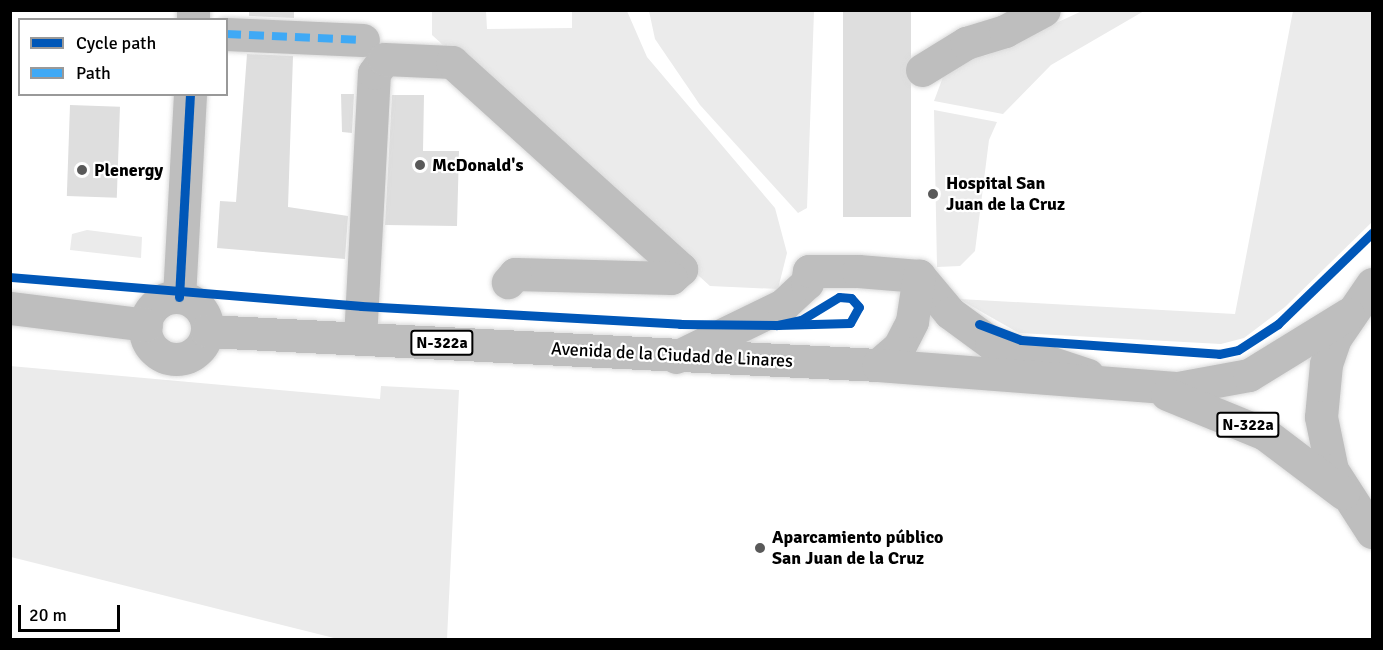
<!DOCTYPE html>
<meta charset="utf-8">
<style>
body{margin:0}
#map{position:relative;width:1383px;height:650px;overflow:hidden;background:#fff;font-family:Signika,sans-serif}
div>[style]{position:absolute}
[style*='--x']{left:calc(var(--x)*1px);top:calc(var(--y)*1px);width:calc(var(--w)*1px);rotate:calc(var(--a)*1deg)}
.green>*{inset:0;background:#ebebeb}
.building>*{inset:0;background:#dedede;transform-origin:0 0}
.roads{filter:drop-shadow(0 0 2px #dbdbdb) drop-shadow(0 0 2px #dbdbdb)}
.minor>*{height:33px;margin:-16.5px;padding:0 16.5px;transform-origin:16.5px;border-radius:16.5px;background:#bebebe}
.major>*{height:33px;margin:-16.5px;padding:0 16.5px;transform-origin:16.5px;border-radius:16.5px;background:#bebebe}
.major>.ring{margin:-16.5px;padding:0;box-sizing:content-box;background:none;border:33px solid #bebebe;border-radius:50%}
.quiet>*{height:8px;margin-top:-4px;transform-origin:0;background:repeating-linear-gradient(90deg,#3fa9f5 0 15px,transparent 0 23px)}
.cycleway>*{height:9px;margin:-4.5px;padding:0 4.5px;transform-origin:4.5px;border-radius:4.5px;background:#0057b8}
.dots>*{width:16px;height:16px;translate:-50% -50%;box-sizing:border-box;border:3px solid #fff;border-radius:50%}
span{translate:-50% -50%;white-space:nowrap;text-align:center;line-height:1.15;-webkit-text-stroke:4.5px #fff;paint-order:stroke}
.shield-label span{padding:2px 4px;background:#fff;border:2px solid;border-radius:4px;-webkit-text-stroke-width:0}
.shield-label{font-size:16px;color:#000;font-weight:700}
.poi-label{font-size:18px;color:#000;font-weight:700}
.left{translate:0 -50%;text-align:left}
.street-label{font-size:18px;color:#000}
.frame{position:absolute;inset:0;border:12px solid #000;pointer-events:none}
.legend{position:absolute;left:18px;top:18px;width:210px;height:78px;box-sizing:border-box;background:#fff;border:2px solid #999;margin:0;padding:8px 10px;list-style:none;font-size:18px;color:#000}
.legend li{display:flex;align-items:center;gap:12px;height:30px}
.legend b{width:30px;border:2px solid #999}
.scale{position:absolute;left:18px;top:605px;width:102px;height:27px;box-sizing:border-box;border:3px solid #000;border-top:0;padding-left:8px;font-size:18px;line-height:21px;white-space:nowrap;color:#000;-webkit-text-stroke:4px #fff;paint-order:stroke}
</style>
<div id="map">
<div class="green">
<i style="clip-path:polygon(432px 11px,486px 11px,487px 29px,572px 28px,572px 11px,627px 11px,647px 57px,775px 208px,787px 253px,778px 289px,710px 286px,432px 35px)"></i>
<i style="clip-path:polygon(649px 11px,814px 11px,807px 208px,798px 213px,700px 105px,655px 39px)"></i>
<i style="clip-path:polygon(1082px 11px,1144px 11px,1051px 65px,1003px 114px,934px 101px,946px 69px,971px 51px,985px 56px)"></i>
<i style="clip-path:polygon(1293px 11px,1372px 11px,1372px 222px,1285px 307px,1244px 338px,1221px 344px,1019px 333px,959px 299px,1235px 314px)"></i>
<i style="clip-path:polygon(934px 110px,997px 122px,989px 140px,975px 251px,960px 266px,937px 267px)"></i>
<i style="clip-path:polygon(87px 230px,142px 237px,141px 258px,70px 250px,72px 234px)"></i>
<i style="clip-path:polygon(10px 366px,380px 399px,381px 386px,459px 390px,447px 639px,338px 639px,11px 557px)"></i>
</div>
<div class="building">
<i style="clip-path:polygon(249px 10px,294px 10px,294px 18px,249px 16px)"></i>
<i style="left:843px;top:10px;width:68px;height:207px"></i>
<i style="clip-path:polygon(247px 54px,293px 56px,288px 207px,348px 216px,345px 259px,217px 248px,220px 201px,236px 202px)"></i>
<i style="clip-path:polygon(341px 94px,354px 94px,352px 133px,342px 132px)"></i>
<i style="clip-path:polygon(392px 95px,424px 95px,423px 151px,459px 151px,457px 226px,385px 225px)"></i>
<i style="left:70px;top:105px;width:50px;height:91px;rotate:2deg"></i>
</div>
<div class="roads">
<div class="minor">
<i style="--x:193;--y:10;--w:10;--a:90"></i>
<i style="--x:226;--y:34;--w:137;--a:2.5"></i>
<i style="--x:922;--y:70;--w:52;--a:-31.5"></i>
<i style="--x:966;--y:43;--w:41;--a:-17.1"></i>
<i style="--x:1005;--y:31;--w:44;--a:-28.3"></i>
<i style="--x:179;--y:297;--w:203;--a:-86.9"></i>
<i style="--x:360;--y:339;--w:266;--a:-87"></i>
<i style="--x:374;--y:73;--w:17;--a:-54"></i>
<i style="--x:384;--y:59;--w:68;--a:2.5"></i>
<i style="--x:452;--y:62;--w:309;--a:42.1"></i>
<i style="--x:681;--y:269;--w:13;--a:138"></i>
<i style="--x:671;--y:278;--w:156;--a:-178.5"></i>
<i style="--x:515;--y:274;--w:11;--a:131"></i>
<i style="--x:676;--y:357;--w:119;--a:-25.9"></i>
<i style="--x:783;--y:305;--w:33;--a:-43"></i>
<i style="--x:807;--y:283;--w:12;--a:-81"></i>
<i style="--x:809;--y:271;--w:49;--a:0"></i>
<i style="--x:858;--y:271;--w:61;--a:4.7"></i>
<i style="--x:919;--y:276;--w:48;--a:50"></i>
<i style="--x:950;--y:313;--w:51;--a:36.2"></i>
<i style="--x:991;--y:343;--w:102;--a:18.3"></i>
<i style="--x:878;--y:365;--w:28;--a:-41"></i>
<i style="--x:899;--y:347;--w:29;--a:-63"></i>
<i style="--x:912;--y:321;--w:46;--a:-81.2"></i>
</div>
<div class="major">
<i style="--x:1372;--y:284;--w:65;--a:124.4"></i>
<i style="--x:1335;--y:338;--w:28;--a:109"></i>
<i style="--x:1326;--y:364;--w:53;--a:95.4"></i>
<i style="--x:1321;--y:417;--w:54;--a:78.3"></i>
<i style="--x:1332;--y:470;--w:74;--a:57.2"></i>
<i class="ring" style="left:145px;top:297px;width:29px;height:29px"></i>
<i style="--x:10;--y:308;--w:137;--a:7.1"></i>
<i style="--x:207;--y:331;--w:672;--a:2.9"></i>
<i style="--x:878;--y:365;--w:301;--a:4.4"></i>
<i style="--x:1178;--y:388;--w:72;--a:-10.4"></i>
<i style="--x:1249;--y:375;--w:116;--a:-31.6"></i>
<i style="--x:1167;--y:394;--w:106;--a:22.2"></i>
<i style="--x:1265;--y:434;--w:98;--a:37.1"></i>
</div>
</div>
<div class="quiet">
<i style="--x:226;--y:34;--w:137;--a:2.5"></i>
</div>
<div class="cycleway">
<i style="--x:10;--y:277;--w:352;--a:4.7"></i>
<i style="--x:361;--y:306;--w:320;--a:3.2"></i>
<i style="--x:680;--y:324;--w:97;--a:0.6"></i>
<i style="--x:777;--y:325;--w:73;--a:-1.6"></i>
<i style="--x:850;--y:323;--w:18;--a:-61"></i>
<i style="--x:859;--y:307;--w:12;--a:-132"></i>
<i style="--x:851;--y:298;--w:12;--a:-175"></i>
<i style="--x:839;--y:297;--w:44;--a:148.8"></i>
<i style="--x:801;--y:320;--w:25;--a:168"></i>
<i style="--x:179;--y:297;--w:203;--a:-86.9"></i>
<i style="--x:979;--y:324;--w:45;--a:20.9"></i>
<i style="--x:1021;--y:340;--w:198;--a:4"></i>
<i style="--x:1219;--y:354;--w:19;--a:-12"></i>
<i style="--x:1238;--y:350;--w:48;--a:-33"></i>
<i style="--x:1278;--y:324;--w:131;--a:-44.1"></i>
</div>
<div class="dots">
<i style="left:420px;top:165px;background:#595959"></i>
<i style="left:82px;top:170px;background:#595959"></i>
<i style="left:933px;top:194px;background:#595959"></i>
<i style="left:760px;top:548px;background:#595959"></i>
</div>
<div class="shield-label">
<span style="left:442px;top:343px">N-322a</span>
<span style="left:1248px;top:425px">N-322a</span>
</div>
<div class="poi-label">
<span class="left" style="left:432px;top:165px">McDonald's</span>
<span class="left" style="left:94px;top:170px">Plenergy</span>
<span class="left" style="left:946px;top:194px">Hospital San<br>Juan de la Cruz</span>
<span class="left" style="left:772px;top:548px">Aparcamiento público<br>San Juan de la Cruz</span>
</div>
<div class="street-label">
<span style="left:672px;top:355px;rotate:3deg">Avenida de la Ciudad de Linares</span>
</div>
<div class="frame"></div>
<ul class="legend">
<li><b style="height:8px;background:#0057b8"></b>Cycle path</li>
<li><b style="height:8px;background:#3fa9f5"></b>Path</li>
</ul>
<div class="scale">20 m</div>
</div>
